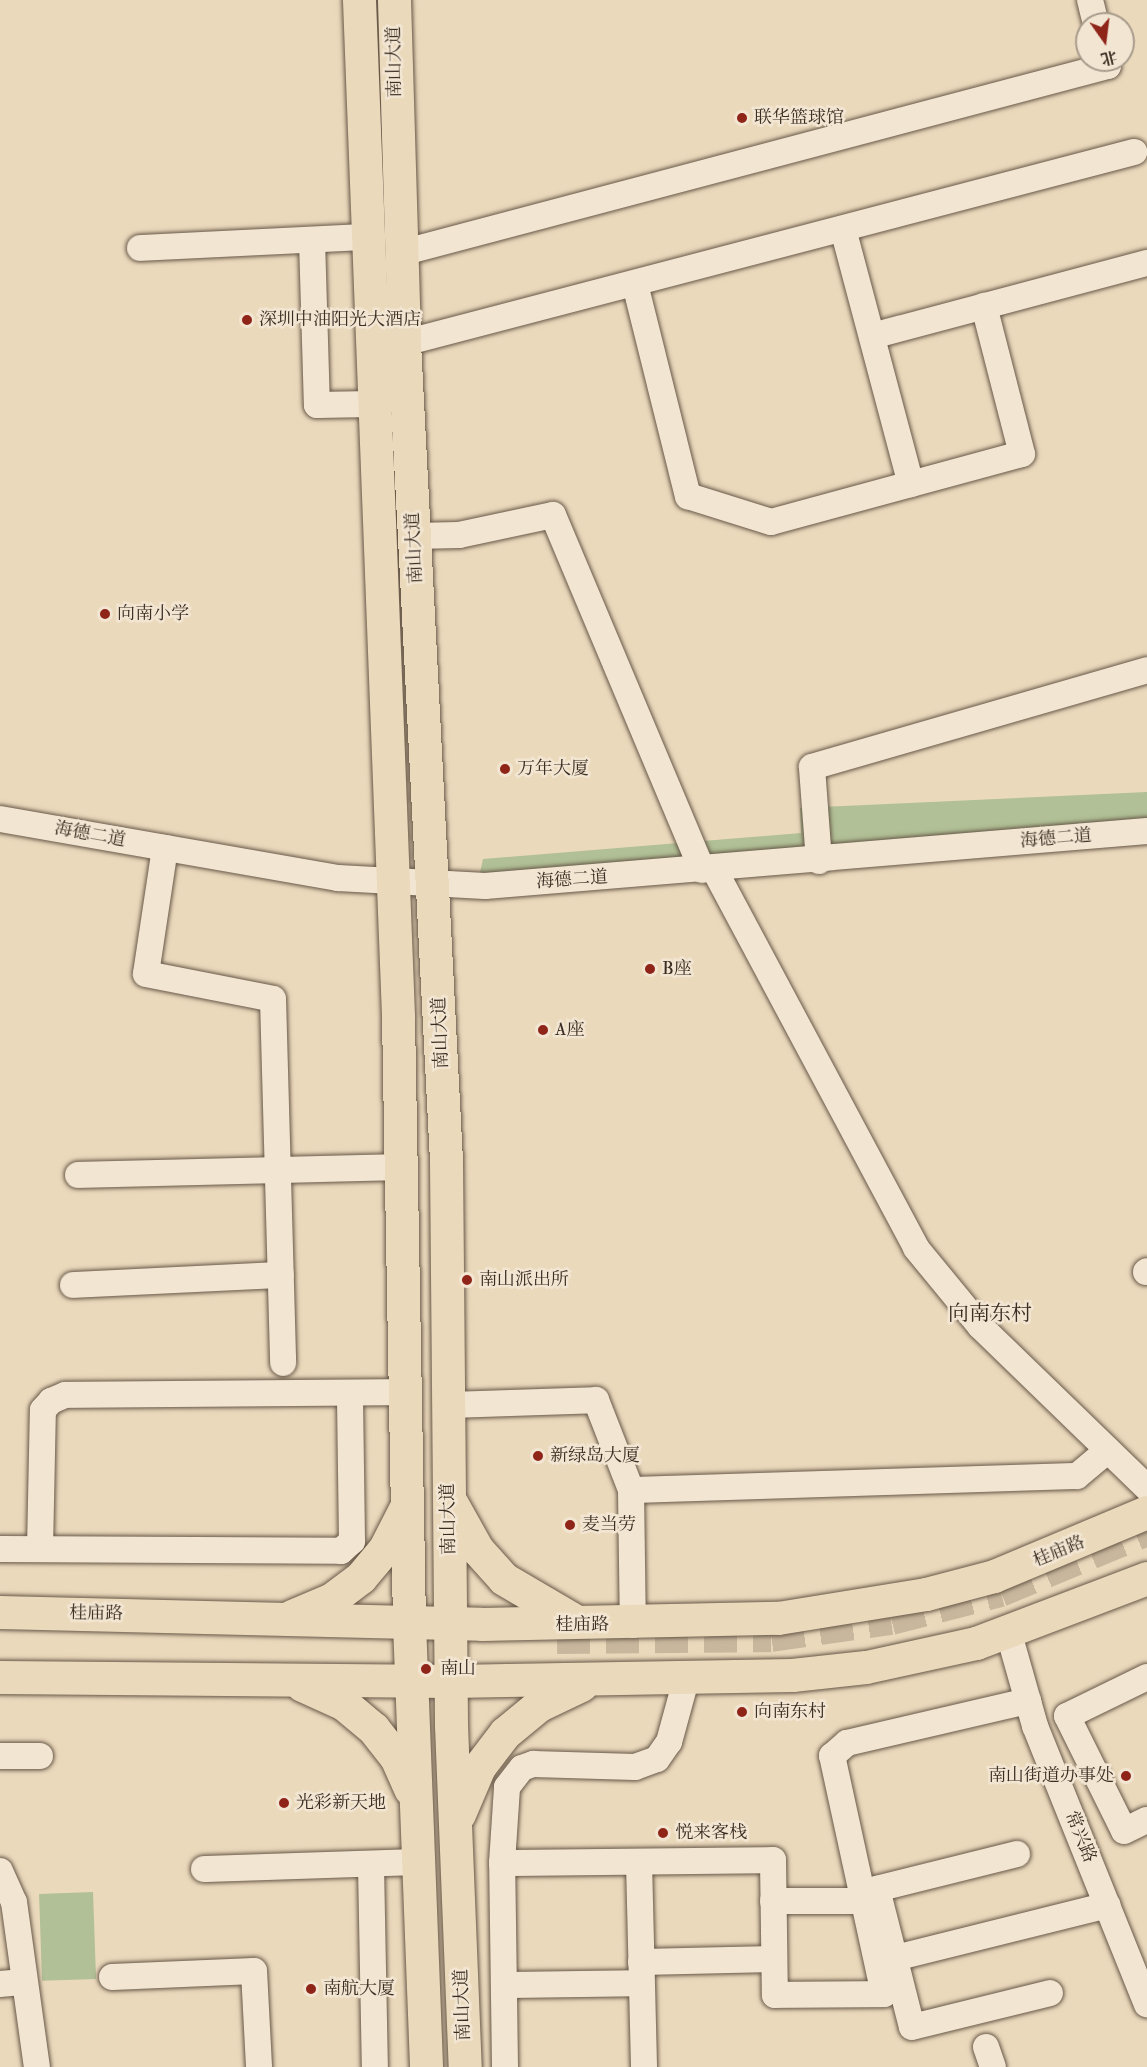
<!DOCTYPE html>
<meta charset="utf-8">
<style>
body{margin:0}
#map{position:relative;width:1147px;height:2067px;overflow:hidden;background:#ebd9bc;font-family:"IM FELL Double Pica","Noto Serif SC",serif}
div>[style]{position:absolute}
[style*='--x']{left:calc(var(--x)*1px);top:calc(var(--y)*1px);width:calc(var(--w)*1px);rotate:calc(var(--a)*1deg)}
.green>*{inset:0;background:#b1c096;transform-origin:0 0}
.highway-tunnel>*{height:33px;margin-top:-16.5px;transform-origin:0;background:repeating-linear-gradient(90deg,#c8b79d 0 33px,transparent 0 49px)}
.roads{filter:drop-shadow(0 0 2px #675848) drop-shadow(0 0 2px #675848)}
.minor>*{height:26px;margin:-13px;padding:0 13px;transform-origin:13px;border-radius:13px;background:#f2e6d3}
.major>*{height:33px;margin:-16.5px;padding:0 16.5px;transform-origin:16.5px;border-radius:16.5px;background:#ebd9bc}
.dots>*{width:16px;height:16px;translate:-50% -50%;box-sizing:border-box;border:3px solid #f2e6d3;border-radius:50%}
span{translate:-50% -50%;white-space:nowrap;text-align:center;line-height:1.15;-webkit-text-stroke:5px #f2e6d3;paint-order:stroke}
.street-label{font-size:18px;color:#3b2d22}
.poi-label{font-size:18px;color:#3b2d22}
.left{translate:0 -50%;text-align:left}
.right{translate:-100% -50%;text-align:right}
.quarter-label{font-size:21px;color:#3b2d22}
.north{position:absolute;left:1075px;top:12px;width:60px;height:60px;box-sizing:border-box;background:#f2e6d3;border:2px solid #a99c8c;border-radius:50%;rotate:166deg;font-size:16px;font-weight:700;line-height:24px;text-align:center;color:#3b2d22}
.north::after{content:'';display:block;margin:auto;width:21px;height:27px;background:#8f2418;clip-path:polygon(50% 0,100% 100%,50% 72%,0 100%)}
</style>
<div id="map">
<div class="green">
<i style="clip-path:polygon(1147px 792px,1147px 822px,479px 877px,483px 859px,801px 833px,800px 808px)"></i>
<i style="left:93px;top:1892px;width:87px;height:54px;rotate:88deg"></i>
</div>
<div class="highway-tunnel">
<i style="--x:557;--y:1637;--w:214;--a:-0.5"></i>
<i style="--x:771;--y:1635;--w:121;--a:-8.1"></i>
<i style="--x:891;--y:1618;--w:113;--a:-14.4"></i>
<i style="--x:1000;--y:1590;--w:159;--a:-22.5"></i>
</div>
<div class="roads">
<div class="minor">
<i style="--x:1090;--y:0;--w:25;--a:76"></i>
<i style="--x:843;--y:229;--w:264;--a:75.1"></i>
<i style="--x:312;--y:240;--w:165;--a:88.3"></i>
<i style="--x:317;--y:405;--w:55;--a:-1"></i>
<i style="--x:140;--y:248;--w:226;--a:-2.8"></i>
<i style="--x:401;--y:253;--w:731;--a:-14.82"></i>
<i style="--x:1108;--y:66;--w:6;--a:-108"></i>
<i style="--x:635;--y:284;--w:219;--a:76"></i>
<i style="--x:688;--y:496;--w:87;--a:17.4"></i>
<i style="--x:771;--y:522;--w:260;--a:-15.2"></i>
<i style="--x:1022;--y:454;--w:153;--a:-104.4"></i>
<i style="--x:872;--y:336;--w:285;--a:-14.9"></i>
<i style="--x:404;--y:343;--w:755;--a:-14.66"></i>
<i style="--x:414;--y:536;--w:45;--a:-1.3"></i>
<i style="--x:459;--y:535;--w:96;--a:-12"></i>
<i style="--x:553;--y:515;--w:385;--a:67.2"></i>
<i style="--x:0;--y:819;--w:343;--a:9.9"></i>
<i style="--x:338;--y:878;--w:147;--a:3.1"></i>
<i style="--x:485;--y:886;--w:664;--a:-4.75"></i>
<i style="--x:165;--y:848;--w:127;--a:98.6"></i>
<i style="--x:146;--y:974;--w:129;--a:11.1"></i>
<i style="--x:273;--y:999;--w:364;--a:88.4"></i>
<i style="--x:819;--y:861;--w:94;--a:-94.3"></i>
<i style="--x:812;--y:767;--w:349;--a:-16.1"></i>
<i style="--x:714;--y:869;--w:429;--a:61.9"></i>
<i style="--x:916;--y:1248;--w:101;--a:50.6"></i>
<i style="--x:980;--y:1326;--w:233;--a:44.1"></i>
<i style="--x:78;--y:1175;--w:322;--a:-1.4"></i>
<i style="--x:1146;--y:1272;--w:1;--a:-45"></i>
<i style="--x:73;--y:1285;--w:208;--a:-2.8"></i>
<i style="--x:448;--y:1405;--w:148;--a:-1.9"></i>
<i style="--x:596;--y:1400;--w:97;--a:68.7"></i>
<i style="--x:631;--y:1490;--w:446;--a:-1.8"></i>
<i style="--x:1077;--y:1476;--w:40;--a:-40"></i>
<i style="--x:631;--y:1490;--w:135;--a:89.2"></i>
<i style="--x:0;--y:1549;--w:341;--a:0.3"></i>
<i style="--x:341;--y:1551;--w:15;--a:-42"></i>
<i style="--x:352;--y:1541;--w:147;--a:-90.8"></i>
<i style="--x:40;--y:1549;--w:139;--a:-88.8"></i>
<i style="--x:43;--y:1410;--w:12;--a:-48"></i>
<i style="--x:51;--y:1401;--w:15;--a:-23"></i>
<i style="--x:65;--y:1395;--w:339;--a:-0.5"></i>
<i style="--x:1009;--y:1634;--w:96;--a:74.2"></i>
<i style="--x:1035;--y:1726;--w:300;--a:68.1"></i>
<i style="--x:1147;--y:1677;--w:89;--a:154"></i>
<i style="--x:1067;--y:1716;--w:128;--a:63.6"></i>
<i style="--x:1124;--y:1831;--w:25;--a:-26"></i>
<i style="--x:0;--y:1756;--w:40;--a:0"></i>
<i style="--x:1017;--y:1854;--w:144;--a:166"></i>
<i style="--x:877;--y:1889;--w:142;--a:75.8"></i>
<i style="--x:912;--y:2027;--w:142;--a:-13.8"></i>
<i style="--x:639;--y:1862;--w:205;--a:88.6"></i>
<i style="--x:502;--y:1863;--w:271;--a:-0.6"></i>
<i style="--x:773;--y:1860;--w:135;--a:89.2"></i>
<i style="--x:775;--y:1995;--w:109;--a:-0.5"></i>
<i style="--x:884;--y:1994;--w:244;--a:-102.3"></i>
<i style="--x:832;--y:1756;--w:20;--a:-41"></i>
<i style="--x:847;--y:1743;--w:186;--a:-13.1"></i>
<i style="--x:371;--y:1866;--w:201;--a:88.9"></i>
<i style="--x:204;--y:1869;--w:215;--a:-1.9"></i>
<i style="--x:0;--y:1871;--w:34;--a:66"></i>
<i style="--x:14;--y:1902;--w:167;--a:82.1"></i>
<i style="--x:773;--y:1901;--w:89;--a:0"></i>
<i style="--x:895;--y:1958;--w:219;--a:-14"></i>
<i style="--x:641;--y:1962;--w:133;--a:-1.3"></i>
<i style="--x:112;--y:1977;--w:142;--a:-2.4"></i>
<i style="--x:254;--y:1971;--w:96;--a:87"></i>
<i style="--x:0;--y:1984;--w:24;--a:-5"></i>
<i style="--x:504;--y:1985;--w:137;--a:-0.8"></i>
<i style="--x:986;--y:2047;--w:21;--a:71"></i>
<i style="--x:505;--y:2067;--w:204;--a:-90.8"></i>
<i style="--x:502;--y:1863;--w:76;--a:-86.2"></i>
<i style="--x:507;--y:1787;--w:24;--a:-52"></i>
<i style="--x:522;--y:1768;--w:12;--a:-20"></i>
<i style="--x:533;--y:1764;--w:102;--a:1.7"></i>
<i style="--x:635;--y:1767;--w:23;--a:-20"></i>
<i style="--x:657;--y:1759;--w:21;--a:-55"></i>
<i style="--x:669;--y:1742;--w:64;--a:-74.7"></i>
</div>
<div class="major">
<i style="--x:359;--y:0;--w:1018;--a:87.8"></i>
<i style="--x:398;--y:1017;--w:606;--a:88.96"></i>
<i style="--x:409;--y:1623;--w:444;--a:87.8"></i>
<i style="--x:394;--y:0;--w:343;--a:88.3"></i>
<i style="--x:404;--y:343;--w:819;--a:87.06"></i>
<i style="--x:446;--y:1161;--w:564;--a:89.49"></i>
<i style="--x:451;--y:1725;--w:342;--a:87.7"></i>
<i style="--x:452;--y:1504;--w:51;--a:60.9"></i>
<i style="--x:477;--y:1549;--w:40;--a:48"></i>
<i style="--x:504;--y:1579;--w:81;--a:30.4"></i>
<i style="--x:0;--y:1612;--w:481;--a:1.4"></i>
<i style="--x:481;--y:1624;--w:297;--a:-1.2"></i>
<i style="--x:778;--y:1618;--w:150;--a:-9.2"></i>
<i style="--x:926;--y:1594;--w:70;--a:-14.8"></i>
<i style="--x:994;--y:1576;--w:166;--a:-22.7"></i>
<i style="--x:292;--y:1616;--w:43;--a:-23"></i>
<i style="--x:332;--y:1599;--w:36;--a:-37"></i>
<i style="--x:361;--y:1577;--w:35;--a:-50"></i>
<i style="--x:384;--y:1550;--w:46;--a:-62.9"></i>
<i style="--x:0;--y:1677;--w:451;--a:0.5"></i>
<i style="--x:451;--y:1681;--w:341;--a:-1"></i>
<i style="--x:792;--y:1675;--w:74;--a:-6.2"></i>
<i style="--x:866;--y:1667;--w:113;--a:-12.3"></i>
<i style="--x:976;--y:1643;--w:183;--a:-20.8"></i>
<i style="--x:302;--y:1685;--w:46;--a:24.3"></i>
<i style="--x:344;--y:1704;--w:38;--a:40"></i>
<i style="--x:373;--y:1728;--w:37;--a:52"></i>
<i style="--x:396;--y:1757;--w:35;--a:66"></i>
<i style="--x:459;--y:1814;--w:51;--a:-66.9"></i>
<i style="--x:479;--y:1767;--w:43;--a:-52.6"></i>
<i style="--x:505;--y:1733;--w:44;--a:-39.5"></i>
<i style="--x:539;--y:1705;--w:47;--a:-25.5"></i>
</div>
</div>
<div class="dots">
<i style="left:742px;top:118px;background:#8f2418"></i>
<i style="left:247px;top:320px;background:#8f2418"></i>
<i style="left:105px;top:614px;background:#8f2418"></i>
<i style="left:505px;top:769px;background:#8f2418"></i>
<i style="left:650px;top:969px;background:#8f2418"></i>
<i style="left:543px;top:1030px;background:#8f2418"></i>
<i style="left:467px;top:1280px;background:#8f2418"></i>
<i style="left:538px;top:1456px;background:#8f2418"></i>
<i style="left:570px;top:1525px;background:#8f2418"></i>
<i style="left:426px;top:1669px;background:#8f2418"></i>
<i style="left:742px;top:1712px;background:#8f2418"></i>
<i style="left:1126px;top:1776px;background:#8f2418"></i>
<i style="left:284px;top:1803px;background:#8f2418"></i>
<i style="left:663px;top:1833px;background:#8f2418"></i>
<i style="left:311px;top:1989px;background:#8f2418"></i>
</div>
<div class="street-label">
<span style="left:395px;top:62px;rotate:-91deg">南山大道</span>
<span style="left:415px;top:548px;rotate:-93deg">南山大道</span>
<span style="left:90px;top:835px;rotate:10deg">海德二道</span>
<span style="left:1056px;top:839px;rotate:-5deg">海德二道</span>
<span style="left:572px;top:880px;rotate:-4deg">海德二道</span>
<span style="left:441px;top:1033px;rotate:-92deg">南山大道</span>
<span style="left:449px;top:1519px;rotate:-91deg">南山大道</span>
<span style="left:1059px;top:1552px;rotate:-22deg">桂庙路</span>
<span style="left:96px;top:1614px;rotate:1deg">桂庙路</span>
<span style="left:582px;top:1625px">桂庙路</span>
<span style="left:1080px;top:1837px;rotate:68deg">常兴路</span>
<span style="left:463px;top:2005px;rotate:-92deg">南山大道</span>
</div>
<div class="poi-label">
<span class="left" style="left:754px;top:118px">联华篮球馆</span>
<span class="left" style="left:259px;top:320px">深圳中油阳光大酒店</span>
<span class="left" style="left:117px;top:614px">向南小学</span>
<span class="left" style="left:517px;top:769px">万年大厦</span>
<span class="left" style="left:662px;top:969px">B座</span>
<span class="left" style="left:555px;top:1030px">A座</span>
<span class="left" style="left:479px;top:1280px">南山派出所</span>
<span class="left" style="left:550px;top:1456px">新绿岛大厦</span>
<span class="left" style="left:582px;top:1525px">麦当劳</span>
<span class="left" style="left:440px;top:1669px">南山</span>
<span class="left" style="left:754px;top:1712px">向南东村</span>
<span class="right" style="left:1114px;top:1776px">南山街道办事处</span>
<span class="left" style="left:296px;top:1803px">光彩新天地</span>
<span class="left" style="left:675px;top:1833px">悦来客栈</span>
<span class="left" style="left:323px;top:1989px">南航大厦</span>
</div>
<div class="quarter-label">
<span style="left:990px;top:1314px">向南东村</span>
</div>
<div class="north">北</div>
</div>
